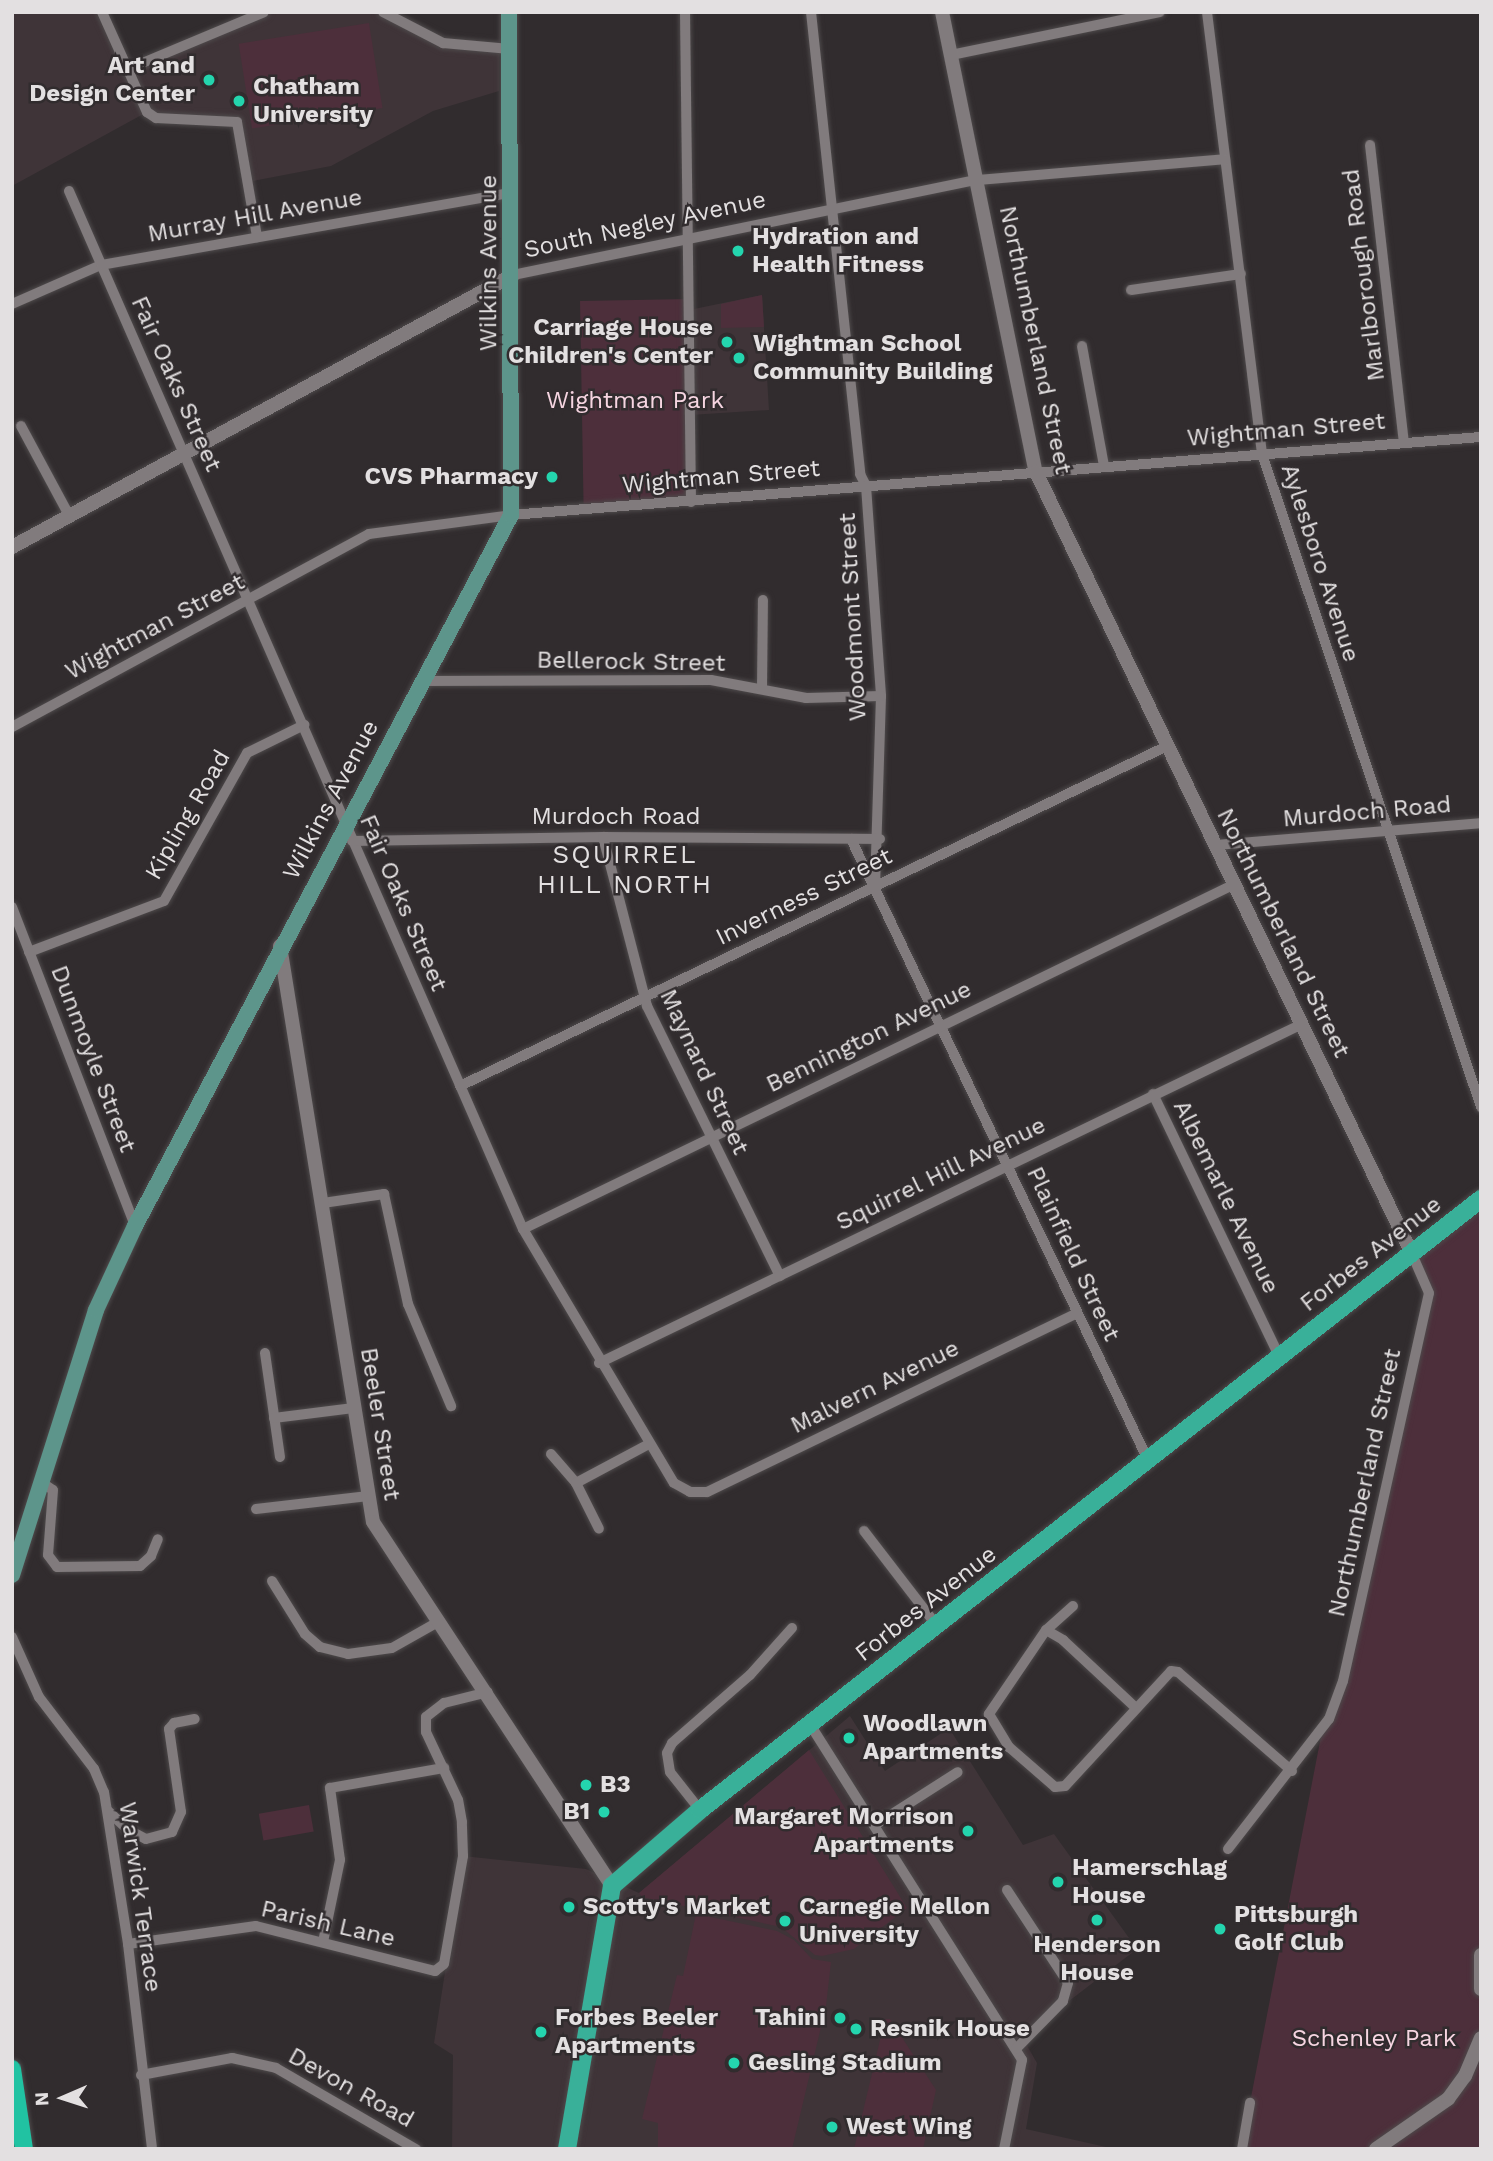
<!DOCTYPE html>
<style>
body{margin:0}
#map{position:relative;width:1493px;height:2161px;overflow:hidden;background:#312c2e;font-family:"Work Sans",sans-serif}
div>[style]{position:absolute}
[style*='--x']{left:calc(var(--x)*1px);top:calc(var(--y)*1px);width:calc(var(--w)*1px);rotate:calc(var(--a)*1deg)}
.built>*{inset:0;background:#3f3438}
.green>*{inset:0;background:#4d2f3b;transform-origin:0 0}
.roads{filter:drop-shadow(0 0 2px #4e4a4b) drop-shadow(0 0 2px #4e4a4b)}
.minor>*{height:10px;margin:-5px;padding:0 5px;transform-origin:5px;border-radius:5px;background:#817b7d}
.tertiary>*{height:14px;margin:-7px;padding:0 7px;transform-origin:7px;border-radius:7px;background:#817b7d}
.secondary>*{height:16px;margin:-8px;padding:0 8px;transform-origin:8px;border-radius:8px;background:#5d958b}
.primary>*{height:18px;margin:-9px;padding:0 9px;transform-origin:9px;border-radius:9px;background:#39b099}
.trunk>*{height:18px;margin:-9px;padding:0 9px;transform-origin:9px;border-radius:9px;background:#21c2a2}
.dots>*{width:19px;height:19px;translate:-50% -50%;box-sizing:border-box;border:4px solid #312c2e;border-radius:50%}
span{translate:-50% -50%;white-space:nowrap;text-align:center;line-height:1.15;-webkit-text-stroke:5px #312c2e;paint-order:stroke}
.poi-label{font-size:24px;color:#e3e0e1;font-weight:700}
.right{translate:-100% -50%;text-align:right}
.left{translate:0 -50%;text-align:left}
.street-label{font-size:24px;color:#e3e0e1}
.park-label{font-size:24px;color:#f6d5e1}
.neighbourhood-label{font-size:26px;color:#e3e0e1;letter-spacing:2px}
.frame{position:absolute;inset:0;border:14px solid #e3e0e1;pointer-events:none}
.north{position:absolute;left:28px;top:2063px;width:70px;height:70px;-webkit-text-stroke:5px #312c2e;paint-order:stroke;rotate:267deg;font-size:19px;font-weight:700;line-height:28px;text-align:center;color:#e3e0e1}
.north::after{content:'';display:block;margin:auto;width:24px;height:32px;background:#e3e0e1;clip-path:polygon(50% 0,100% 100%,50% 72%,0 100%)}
</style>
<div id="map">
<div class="built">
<i style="clip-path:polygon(12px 12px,102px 12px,128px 69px,264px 12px,383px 12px,444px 43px,499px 48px,499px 91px,433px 111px,331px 166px,248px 182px,237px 122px,147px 112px,12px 186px)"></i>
<i style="clip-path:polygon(762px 295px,769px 410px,690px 415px,689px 310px)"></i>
<i style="clip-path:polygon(850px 1716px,885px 1771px,949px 1728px,1023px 1845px,1054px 1834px,1137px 1949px,1022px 2037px,1037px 2063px,1026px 2129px,1115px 2149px,452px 2149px,453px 2055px,434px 2043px,463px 1856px,586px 1869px,639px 1893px)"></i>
</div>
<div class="green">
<i style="left:369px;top:23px;width:86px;height:132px;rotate:81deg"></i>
<i style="clip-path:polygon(762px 295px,764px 327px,721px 328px,721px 304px)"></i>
<i style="left:689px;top:299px;width:203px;height:109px;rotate:89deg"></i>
<i style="clip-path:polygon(1481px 1199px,1481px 2149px,1241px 2149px,1324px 1721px,1348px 1661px,1429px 1293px,1412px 1254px)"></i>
<i style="clip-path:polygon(809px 1750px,907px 1908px,854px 1949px,822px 1956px,815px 1955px,781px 1927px,642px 1897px,639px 1893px)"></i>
<i style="left:309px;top:1805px;width:27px;height:51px;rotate:80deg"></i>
<i style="clip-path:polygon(696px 1914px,777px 1931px,794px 1940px,812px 1959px,831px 1962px,826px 2006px,792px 2149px,658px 2149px,658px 2123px,642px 2119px,677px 1975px,683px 1976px)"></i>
<i style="clip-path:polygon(885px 2019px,890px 2019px,936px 2090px,923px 2149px,854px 2149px)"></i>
</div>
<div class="roads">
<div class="minor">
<i style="--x:102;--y:12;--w:110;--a:65.8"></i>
<i style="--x:147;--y:112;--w:11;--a:34"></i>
<i style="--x:156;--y:118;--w:81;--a:2.8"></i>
<i style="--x:237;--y:122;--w:117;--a:80.1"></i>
<i style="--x:383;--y:12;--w:68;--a:27.3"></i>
<i style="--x:443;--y:43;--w:67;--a:5.1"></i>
<i style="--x:685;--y:12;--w:490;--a:89.3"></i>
<i style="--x:811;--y:12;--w:465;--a:83.9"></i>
<i style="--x:860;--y:474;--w:13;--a:63"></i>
<i style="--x:866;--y:486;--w:211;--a:85.9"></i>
<i style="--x:881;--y:696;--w:191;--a:91.8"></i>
<i style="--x:1207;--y:12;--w:445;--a:82.9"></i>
<i style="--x:1262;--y:454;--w:689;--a:71.46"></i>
<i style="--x:951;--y:55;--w:213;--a:-11.6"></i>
<i style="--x:128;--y:69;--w:147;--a:-22.7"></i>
<i style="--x:1370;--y:145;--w:299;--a:83.5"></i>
<i style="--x:69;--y:191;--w:1133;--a:66.38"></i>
<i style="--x:523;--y:1229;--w:295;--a:59.3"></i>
<i style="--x:674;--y:1483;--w:18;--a:29"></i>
<i style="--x:690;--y:1492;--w:17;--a:0"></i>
<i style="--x:707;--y:1492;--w:411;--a:-25.8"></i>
<i style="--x:513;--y:275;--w:474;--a:-11.6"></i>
<i style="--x:977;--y:180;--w:249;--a:-4.8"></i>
<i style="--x:1131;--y:290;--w:111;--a:-8.3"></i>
<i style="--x:12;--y:304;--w:97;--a:-23.7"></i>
<i style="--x:101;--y:265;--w:416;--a:-10"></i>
<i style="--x:1082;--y:346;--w:122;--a:79.6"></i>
<i style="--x:21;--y:426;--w:101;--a:61.7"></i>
<i style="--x:420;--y:681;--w:291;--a:-0.2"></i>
<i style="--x:711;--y:680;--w:97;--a:10.7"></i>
<i style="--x:806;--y:698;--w:75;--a:-1.5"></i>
<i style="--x:762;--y:689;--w:89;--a:-89.4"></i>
<i style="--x:12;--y:727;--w:406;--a:-28.4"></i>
<i style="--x:369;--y:534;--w:143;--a:-7.6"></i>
<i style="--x:511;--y:515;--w:973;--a:-4.6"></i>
<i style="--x:603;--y:837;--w:175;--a:75.4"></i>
<i style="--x:647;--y:1006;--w:301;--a:63.8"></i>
<i style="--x:851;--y:839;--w:688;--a:64.44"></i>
<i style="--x:352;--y:841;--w:251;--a:-0.9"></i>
<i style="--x:603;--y:837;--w:277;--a:0.4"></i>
<i style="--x:1215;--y:845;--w:267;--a:-4.7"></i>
<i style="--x:12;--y:907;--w:342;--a:68.9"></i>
<i style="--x:29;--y:952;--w:144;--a:-20.7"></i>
<i style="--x:164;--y:901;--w:170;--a:-60.7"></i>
<i style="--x:247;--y:753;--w:64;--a:-26.2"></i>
<i style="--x:460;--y:1086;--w:785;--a:-25.68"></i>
<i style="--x:1153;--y:1094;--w:291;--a:64.3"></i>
<i style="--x:323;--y:1203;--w:62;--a:-8.4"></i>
<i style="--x:384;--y:1194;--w:113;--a:77.7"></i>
<i style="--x:408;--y:1304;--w:111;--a:67.1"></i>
<i style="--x:523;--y:1229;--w:791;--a:-25.85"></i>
<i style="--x:265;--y:1353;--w:105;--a:81.8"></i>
<i style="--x:599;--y:1363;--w:780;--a:-25.74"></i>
<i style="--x:274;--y:1418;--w:80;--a:-7.2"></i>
<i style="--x:551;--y:1454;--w:38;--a:49"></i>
<i style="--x:576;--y:1483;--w:51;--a:63.4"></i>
<i style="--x:41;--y:1482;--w:14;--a:34"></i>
<i style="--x:53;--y:1490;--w:65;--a:94.4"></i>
<i style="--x:48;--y:1555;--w:15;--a:53"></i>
<i style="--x:57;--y:1567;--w:83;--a:-0.7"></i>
<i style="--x:140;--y:1566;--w:15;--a:-42"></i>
<i style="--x:151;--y:1556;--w:18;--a:-68"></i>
<i style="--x:576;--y:1483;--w:83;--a:-28.1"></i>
<i style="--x:256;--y:1509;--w:113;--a:-6.6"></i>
<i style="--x:864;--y:1531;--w:121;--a:52.4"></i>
<i style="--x:272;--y:1581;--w:62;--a:58.1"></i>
<i style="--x:305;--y:1634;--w:20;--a:41"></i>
<i style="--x:320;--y:1647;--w:29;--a:14"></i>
<i style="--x:348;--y:1654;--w:44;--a:-7.8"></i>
<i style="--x:392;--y:1648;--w:53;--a:-29.5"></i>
<i style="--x:1073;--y:1606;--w:36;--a:138"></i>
<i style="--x:1046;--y:1630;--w:102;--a:124.2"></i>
<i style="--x:989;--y:1714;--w:39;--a:59"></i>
<i style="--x:1009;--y:1747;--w:61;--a:41"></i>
<i style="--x:1055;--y:1787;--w:10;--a:-6"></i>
<i style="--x:1065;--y:1786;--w:156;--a:-47.3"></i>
<i style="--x:1171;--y:1671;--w:7;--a:8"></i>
<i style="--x:1178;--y:1672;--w:151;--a:41"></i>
<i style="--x:1046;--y:1630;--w:20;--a:30"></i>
<i style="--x:1063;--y:1640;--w:100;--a:43"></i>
<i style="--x:12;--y:1637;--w:66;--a:65.8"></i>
<i style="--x:39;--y:1697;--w:91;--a:52.6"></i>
<i style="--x:94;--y:1769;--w:25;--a:67"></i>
<i style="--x:104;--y:1792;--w:154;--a:81"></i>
<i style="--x:128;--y:1944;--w:204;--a:83.3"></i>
<i style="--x:811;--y:1726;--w:395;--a:57.7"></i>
<i style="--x:1022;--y:2060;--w:91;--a:101.4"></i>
<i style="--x:700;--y:1810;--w:48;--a:-128.3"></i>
<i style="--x:670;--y:1772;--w:19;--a:-99"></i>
<i style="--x:667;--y:1753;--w:11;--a:-63"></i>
<i style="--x:672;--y:1743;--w:103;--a:-41.1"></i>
<i style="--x:750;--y:1675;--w:63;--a:-48.2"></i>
<i style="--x:108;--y:1811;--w:26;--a:43"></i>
<i style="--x:127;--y:1829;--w:21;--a:28"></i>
<i style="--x:146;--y:1839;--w:27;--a:-15"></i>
<i style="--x:172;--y:1832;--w:22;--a:-66"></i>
<i style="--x:181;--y:1812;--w:84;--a:-98.2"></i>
<i style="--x:169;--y:1729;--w:8;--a:-50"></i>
<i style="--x:174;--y:1723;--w:21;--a:-11"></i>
<i style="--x:875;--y:1825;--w:98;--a:-32.6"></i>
<i style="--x:1228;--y:1849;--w:165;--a:-52.2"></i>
<i style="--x:1329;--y:1719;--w:40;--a:-69.8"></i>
<i style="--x:1343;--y:1681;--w:397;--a:-77.5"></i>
<i style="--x:1429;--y:1293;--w:43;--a:-113.6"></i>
<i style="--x:1007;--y:1890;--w:111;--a:56.7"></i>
<i style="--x:1068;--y:1983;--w:19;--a:106"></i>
<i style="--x:1063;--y:2001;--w:67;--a:134.4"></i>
<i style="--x:323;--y:1942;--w:84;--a:-78.3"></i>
<i style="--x:340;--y:1860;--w:73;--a:-97.9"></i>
<i style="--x:330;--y:1788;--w:116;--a:-10"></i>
<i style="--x:128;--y:1944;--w:129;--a:-8"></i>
<i style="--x:256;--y:1926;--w:185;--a:14.1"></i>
<i style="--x:435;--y:1971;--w:11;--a:-38"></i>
<i style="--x:444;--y:1964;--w:110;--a:-80"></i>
<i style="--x:463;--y:1856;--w:34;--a:-92"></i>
<i style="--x:462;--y:1822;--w:22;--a:-100"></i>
<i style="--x:458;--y:1800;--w:75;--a:-115.2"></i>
<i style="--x:426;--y:1732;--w:15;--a:-90"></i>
<i style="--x:426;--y:1717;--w:23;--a:-38"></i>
<i style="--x:444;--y:1703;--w:45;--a:-14"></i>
<i style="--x:141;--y:2075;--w:93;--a:-10.6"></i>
<i style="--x:232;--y:2058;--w:45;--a:12.8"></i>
<i style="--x:276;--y:2068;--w:162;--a:30.1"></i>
<i style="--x:1242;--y:2149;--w:47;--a:-80.1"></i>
</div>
<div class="tertiary">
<i style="--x:942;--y:12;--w:470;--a:78.5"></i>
<i style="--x:1036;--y:472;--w:868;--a:64.32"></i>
<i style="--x:12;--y:547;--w:570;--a:-28.5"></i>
<i style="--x:280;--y:946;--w:583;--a:80.83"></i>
<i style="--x:373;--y:1522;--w:435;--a:56.7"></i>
<i style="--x:1481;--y:1955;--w:34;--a:90"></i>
<i style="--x:1376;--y:2149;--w:88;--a:-34.8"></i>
<i style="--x:1448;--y:2099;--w:29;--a:-54"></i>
<i style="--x:1465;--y:2076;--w:41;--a:-67.2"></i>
</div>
<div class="secondary">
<i style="--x:12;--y:1575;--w:278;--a:-72.4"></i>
<i style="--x:96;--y:1310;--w:93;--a:-65.1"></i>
<i style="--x:135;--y:1226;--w:804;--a:-62.13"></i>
<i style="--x:511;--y:515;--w:503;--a:-90.23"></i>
</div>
<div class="primary">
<i style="--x:567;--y:2149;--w:267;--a:-80.3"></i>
<i style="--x:612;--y:1886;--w:116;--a:-40.8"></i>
<i style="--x:700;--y:1810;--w:992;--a:-38.04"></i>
</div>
<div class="trunk">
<i style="--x:12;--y:2069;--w:81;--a:81.5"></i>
</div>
</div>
<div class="dots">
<i style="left:209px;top:80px;background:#24d5ae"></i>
<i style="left:239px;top:101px;background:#24d5ae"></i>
<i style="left:738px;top:251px;background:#24d5ae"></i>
<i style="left:727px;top:342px;background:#24d5ae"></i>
<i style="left:739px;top:358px;background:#24d5ae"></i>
<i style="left:552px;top:477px;background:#24d5ae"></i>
<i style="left:849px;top:1738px;background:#24d5ae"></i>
<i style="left:586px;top:1785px;background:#24d5ae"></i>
<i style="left:604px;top:1812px;background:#24d5ae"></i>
<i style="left:968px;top:1831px;background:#24d5ae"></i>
<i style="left:1058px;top:1882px;background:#24d5ae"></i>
<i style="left:569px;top:1907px;background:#24d5ae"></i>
<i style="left:1097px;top:1920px;background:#24d5ae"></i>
<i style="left:785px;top:1921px;background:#24d5ae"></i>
<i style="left:1220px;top:1929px;background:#24d5ae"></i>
<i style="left:840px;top:2018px;background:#24d5ae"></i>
<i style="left:856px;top:2029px;background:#24d5ae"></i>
<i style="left:541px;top:2032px;background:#24d5ae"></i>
<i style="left:734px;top:2063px;background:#24d5ae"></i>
<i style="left:832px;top:2127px;background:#24d5ae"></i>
</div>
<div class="poi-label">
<span class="right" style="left:195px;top:80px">Art and<br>Design Center</span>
<span class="left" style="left:253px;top:101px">Chatham<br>University</span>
<span class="left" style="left:752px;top:251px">Hydration and<br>Health Fitness</span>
<span class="right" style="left:713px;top:342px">Carriage House<br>Children's Center</span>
<span class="left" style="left:753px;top:358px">Wightman School<br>Community Building</span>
<span class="right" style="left:538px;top:477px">CVS Pharmacy</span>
<span class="left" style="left:863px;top:1738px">Woodlawn<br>Apartments</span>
<span class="left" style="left:600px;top:1785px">B3</span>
<span class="right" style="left:590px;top:1812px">B1</span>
<span class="right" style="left:954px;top:1831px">Margaret Morrison<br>Apartments</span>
<span class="left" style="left:1072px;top:1882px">Hamerschlag<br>House</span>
<span class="left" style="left:583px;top:1907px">Scotty's Market</span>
<span class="left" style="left:799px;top:1921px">Carnegie Mellon<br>University</span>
<span class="left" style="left:1234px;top:1929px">Pittsburgh<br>Golf Club</span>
<span style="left:1097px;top:1959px">Henderson<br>House</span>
<span class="left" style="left:555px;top:2032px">Forbes Beeler<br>Apartments</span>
<span class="right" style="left:826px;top:2018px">Tahini</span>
<span class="left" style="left:870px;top:2029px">Resnik House</span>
<span class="left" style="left:748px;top:2063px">Gesling Stadium</span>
<span class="left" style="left:846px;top:2127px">West Wing</span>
</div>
<div class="street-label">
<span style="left:255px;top:216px;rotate:-10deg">Murray Hill Avenue</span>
<span style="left:645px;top:225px;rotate:-12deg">South Negley Avenue</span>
<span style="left:489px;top:263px;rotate:-90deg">Wilkins Avenue</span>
<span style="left:1364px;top:275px;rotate:-97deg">Marlborough Road</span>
<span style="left:1035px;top:340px;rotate:78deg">Northumberland Street</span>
<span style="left:176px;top:384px;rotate:66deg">Fair Oaks Street</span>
<span style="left:1286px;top:430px;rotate:-5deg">Wightman Street</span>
<span style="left:721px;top:477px;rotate:-5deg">Wightman Street</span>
<span style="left:1320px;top:563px;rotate:72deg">Aylesboro Avenue</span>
<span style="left:853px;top:617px;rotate:-93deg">Woodmont Street</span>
<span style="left:155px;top:627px;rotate:-28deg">Wightman Street</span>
<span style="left:631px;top:662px;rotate:1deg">Bellerock Street</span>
<span style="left:331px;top:800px;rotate:-62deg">Wilkins Avenue</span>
<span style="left:1367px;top:812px;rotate:-5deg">Murdoch Road</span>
<span style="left:188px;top:815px;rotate:-60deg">Kipling Road</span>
<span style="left:616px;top:817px">Murdoch Road</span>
<span style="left:804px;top:897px;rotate:-26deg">Inverness Street</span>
<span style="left:403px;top:903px;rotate:67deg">Fair Oaks Street</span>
<span style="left:1283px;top:933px;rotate:64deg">Northumberland Street</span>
<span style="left:869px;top:1037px;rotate:-26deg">Bennington Avenue</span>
<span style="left:93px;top:1059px;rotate:69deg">Dunmoyle Street</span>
<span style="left:704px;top:1072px;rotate:65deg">Maynard Street</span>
<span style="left:941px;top:1174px;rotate:-26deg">Squirrel Hill Avenue</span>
<span style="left:1226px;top:1197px;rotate:64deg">Albemarle Avenue</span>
<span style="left:1073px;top:1254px;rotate:65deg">Plainfield Street</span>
<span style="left:1371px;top:1254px;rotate:-38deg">Forbes Avenue</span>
<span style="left:875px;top:1387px;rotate:-26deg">Malvern Avenue</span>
<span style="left:380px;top:1424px;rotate:81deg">Beeler Street</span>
<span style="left:1365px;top:1483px;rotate:-78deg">Northumberland Street</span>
<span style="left:926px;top:1604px;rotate:-38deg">Forbes Avenue</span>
<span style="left:140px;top:1897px;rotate:82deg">Warwick Terrace</span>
<span style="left:328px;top:1924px;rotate:13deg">Parish Lane</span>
<span style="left:351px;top:2088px;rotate:29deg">Devon Road</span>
</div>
<div class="park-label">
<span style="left:635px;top:401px">Wightman Park</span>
<span style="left:1374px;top:2039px">Schenley Park</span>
</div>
<div class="neighbourhood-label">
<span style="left:625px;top:870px">SQUIRREL<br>HILL NORTH</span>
</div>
<div class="frame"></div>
<div class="north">N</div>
</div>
